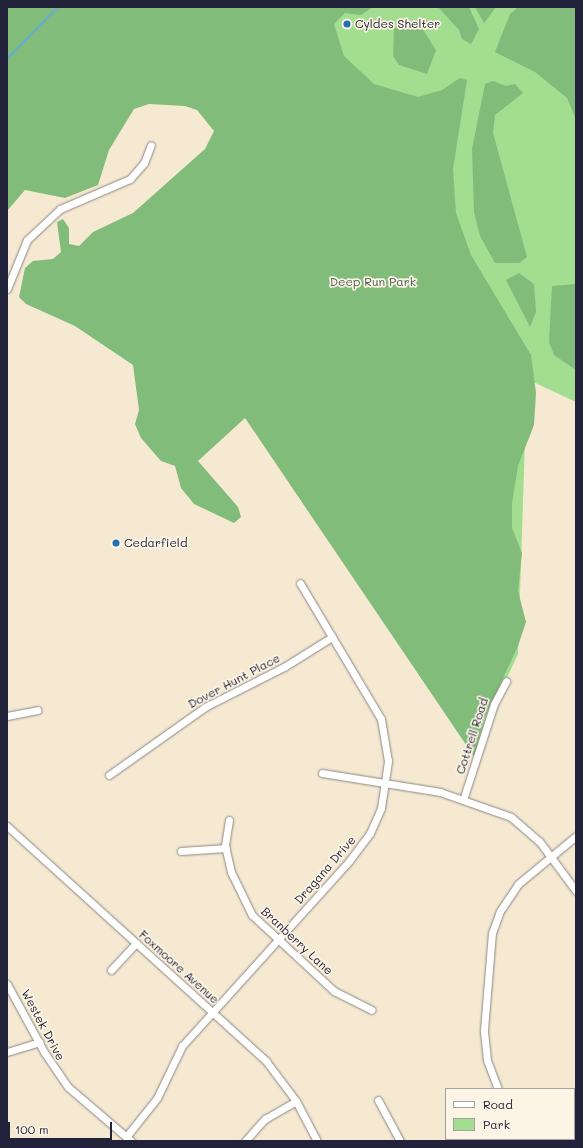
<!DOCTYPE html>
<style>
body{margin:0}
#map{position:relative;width:583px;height:1148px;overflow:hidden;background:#f5e9d1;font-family:Mali,sans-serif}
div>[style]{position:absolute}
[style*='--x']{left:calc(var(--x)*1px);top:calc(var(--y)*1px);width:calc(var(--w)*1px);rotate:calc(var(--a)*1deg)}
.green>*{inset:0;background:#a2dd90}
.forest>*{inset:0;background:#81bc7a}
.stream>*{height:2px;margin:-1px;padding:0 1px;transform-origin:1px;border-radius:1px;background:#64aedc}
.roads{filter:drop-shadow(0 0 1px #8c8686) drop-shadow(0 0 1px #8c8686)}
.minor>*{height:7px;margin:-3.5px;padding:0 3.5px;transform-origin:3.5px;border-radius:3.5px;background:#fff}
.dots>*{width:11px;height:11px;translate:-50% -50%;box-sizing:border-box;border:2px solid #fcf5e5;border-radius:50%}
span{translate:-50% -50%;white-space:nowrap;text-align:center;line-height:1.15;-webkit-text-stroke:3.5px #fcf5e5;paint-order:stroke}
.poi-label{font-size:12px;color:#22223b}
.left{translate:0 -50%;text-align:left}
.park-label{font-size:12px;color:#485a54}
.street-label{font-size:12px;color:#22223b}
.frame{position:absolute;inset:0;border:8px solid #22223b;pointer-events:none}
.legend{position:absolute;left:445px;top:1088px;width:130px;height:52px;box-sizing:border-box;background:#fcf5e5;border:1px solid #a5a1a1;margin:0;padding:5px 7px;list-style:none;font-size:12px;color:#22223b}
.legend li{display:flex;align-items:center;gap:8px;height:20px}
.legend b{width:20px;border:1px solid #a5a1a1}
.scale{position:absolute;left:8px;top:1122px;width:104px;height:18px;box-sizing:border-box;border:2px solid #22223b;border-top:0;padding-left:5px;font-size:12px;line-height:14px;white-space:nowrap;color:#22223b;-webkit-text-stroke:3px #fcf5e5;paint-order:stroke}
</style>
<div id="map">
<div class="green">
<i style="clip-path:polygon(62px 7px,576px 7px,576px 402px,527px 379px,518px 654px,482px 731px,475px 758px,334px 94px)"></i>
</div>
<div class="forest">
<i style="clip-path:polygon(7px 7px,373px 7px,361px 15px,345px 13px,334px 24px,344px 56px,374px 84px,418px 97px,442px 90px,460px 78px,467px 80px,453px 169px,456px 213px,471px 255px,531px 355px,536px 393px,534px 425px,518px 466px,512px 503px,512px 528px,522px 553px,518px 591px,526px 622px,518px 646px,483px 721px,475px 758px,245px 418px,198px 461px,238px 507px,241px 517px,234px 523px,194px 504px,181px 488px,175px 466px,161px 461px,141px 438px,135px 424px,139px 410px,133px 365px,75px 326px,26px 304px,19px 297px,25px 268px,33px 261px,53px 259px,61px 252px,57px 222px,63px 219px,69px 228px,69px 244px,79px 246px,93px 232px,133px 213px,205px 149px,214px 131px,197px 110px,185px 106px,149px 104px,134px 109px,109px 150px,98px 185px,65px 198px,25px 190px,7px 211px)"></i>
<i style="clip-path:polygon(438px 7px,469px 7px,479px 29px,471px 44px,462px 39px,459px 30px)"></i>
<i style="clip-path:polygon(475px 7px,496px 7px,484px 23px)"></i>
<i style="clip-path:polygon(518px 7px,576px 7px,576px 120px,567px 98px,535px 72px,495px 52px,510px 14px)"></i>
<i style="clip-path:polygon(420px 25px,436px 50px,427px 74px,399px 65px,393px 56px,394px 28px)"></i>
<i style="clip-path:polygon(493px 81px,506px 86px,515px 84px,523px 93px,495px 115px,493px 133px,527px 257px,519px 263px,495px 263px,480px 236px,474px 212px,472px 149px,485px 84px)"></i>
<i style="clip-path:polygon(519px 273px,534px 284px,536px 312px,530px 327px,506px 280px)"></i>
<i style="clip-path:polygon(576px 284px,576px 370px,554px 355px,549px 342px,552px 286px)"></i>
</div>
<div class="stream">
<i style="--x:7;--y:59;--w:73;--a:-45.6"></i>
</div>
<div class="roads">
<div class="minor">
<i style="--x:7;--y:289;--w:53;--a:-67.8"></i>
<i style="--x:27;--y:240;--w:45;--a:-43.2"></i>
<i style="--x:60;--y:209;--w:76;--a:-23.2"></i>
<i style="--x:130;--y:179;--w:21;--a:-49"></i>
<i style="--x:144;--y:163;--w:19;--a:-69"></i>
<i style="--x:7;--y:716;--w:31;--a:-11"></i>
<i style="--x:322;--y:773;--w:120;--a:9.1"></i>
<i style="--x:440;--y:792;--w:75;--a:19.4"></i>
<i style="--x:511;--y:817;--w:37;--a:41"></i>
<i style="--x:539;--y:841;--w:62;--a:53.5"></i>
<i style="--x:109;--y:775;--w:118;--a:-35.3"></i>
<i style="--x:205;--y:707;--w:89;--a:-26.9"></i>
<i style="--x:284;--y:667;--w:57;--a:-32"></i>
<i style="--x:463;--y:800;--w:101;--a:-72.1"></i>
<i style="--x:494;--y:704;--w:26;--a:-62"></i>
<i style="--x:229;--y:820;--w:26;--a:99"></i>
<i style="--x:225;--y:846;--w:27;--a:77"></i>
<i style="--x:231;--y:872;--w:48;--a:64"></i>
<i style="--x:252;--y:915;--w:112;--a:42.8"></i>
<i style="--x:334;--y:991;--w:42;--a:26.6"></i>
<i style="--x:7;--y:826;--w:350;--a:42.2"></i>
<i style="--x:266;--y:1061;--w:50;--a:53.1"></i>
<i style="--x:296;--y:1101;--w:45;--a:62.3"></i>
<i style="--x:181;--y:851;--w:45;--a:-3.8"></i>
<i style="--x:111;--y:970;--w:37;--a:-47"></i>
<i style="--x:7;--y:984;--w:77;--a:61.4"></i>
<i style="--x:44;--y:1052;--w:42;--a:55.6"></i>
<i style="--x:68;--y:1087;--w:83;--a:40.6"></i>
<i style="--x:7;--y:1052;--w:34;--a:-17"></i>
<i style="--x:498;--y:1089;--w:31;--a:-111"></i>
<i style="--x:487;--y:1060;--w:30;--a:-96"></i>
<i style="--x:484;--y:1030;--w:97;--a:-85.3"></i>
<i style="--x:492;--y:933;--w:23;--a:-70"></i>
<i style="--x:500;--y:911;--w:32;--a:-56"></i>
<i style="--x:518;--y:884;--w:75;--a:-39.6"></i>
<i style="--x:378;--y:1100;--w:47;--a:61.8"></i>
<i style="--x:126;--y:1137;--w:50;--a:-51.5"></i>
<i style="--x:157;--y:1098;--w:58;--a:-64.3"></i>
<i style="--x:182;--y:1046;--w:249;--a:-47.9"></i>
<i style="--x:349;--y:861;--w:35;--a:-53"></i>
<i style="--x:370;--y:833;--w:27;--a:-66"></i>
<i style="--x:381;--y:808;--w:48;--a:-81.5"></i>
<i style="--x:388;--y:761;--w:43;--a:-99.5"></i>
<i style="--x:381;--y:719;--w:158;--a:-120.8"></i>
<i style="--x:245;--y:1141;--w:30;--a:-48"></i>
<i style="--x:265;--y:1119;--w:36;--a:-30"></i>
</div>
</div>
<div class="dots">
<i style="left:347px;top:24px;background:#1f6fb2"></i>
<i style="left:116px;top:543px;background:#1f6fb2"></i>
</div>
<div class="poi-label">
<span class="left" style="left:355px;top:24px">Cyldes Shelter</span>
<span class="left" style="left:124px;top:543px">Cedarfield</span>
</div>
<div class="park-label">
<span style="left:373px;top:282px">Deep Run Park</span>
</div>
<div class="street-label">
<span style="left:234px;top:681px;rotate:-28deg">Dover Hunt Place</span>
<span style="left:472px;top:736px;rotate:-72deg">Cottrell Road</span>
<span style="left:325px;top:870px;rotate:-49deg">Dragana Drive</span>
<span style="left:297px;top:941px;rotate:43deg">Branberry Lane</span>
<span style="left:179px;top:967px;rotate:42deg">Foxmoore Avenue</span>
<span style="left:43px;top:1025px;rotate:62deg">Westek Drive</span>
</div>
<div class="frame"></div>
<ul class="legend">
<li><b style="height:5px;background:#fff"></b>Road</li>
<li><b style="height:11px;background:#a2dd90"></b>Park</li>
</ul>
<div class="scale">100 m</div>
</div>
